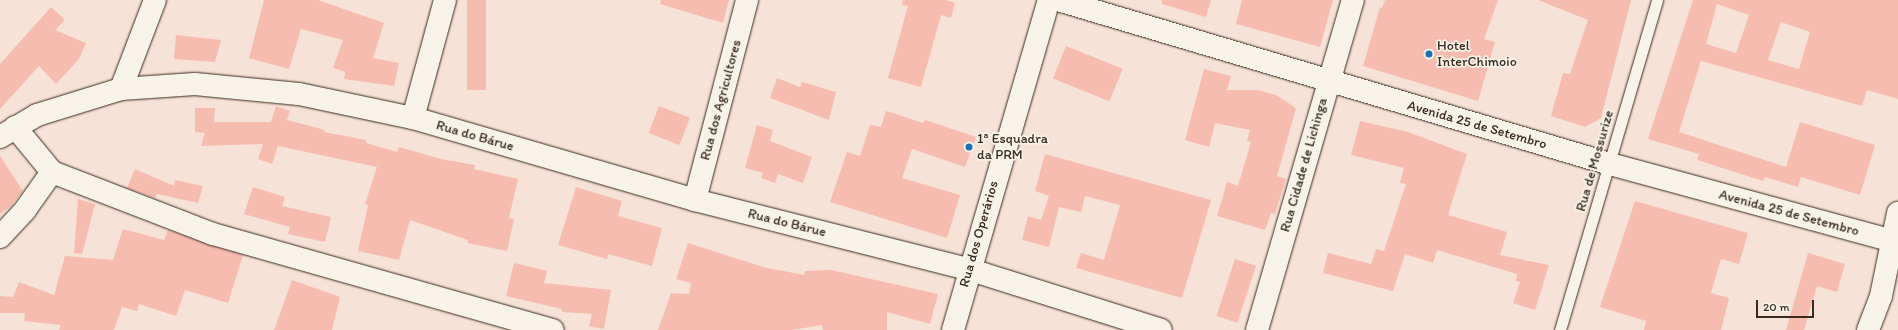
<!DOCTYPE html>
<meta charset="utf-8">
<style>
body{margin:0}
#map{position:relative;width:1898px;height:330px;overflow:hidden;background:#f7e2d7;font-family:Itim,sans-serif}
div>[style]{position:absolute}
[style*='--x']{left:calc(var(--x)*1px);top:calc(var(--y)*1px);width:calc(var(--w)*1px);rotate:calc(var(--a)*1deg)}
.building>*{inset:0;background:#f7bcb0;transform-origin:0 0}
.roads{filter:drop-shadow(0 0 1px #3b2a1e) drop-shadow(0 0 1px #3b2a1e)}
.lane>*{height:11px;margin:-5.5px;padding:0 5.5px;transform-origin:5.5px;border-radius:5.5px;background:#f7f3e8}
.street>*{height:22px;margin:-11px;padding:0 11px;transform-origin:11px;border-radius:11px;background:#f7f3e8}
.secondary>*{height:22px;margin:-11px;padding:0 11px;transform-origin:11px;border-radius:11px;background:#f7f3e8}
.dots>*{width:11px;height:11px;translate:-50% -50%;box-sizing:border-box;border:2px solid #f7f3e8;border-radius:50%}
span{translate:-50% -50%;white-space:nowrap;text-align:center;line-height:1.15;-webkit-text-stroke:3.5px #f7f3e8;paint-order:stroke}
.poi-label{font-size:14px;color:#3b2a1e}
.left{translate:0 -50%;text-align:left}
.street-label{font-size:14px;color:#3b2a1e}
.scale{position:absolute;left:1756px;top:300px;width:58px;height:18px;box-sizing:border-box;border:2px solid #3b2a1e;border-top:0;padding-left:5px;font-size:12px;line-height:14px;white-space:nowrap;color:#3b2a1e;-webkit-text-stroke:3px #f7f3e8;paint-order:stroke}
</style>
<div id="map">
<div class="building">
<i style="clip-path:polygon(264px 0,318px 0,384px 23px,373px 58px,399px 63px,394px 86px,344px 79px,345px 72px,333px 68px,343px 40px,301px 29px,289px 69px,249px 58px)"></i>
<i style="left:467px;top:0;width:19px;height:90px"></i>
<i style="clip-path:polygon(661px 0,729px 0,723px 23px,660px 4px)"></i>
<i style="clip-path:polygon(903px 0,945px 0,955px 3px,951px 18px,941px 15px,921px 87px,888px 78px,908px 6px,902px 5px)"></i>
<i style="clip-path:polygon(1162px 0,1211px 0,1206px 17px,1162px 4px)"></i>
<i style="clip-path:polygon(1242px 0,1333px 0,1320px 47px,1236px 24px)"></i>
<i style="clip-path:polygon(1385px 0,1498px 0,1484px 39px,1495px 42px,1478px 101px,1363px 66px,1380px 7px,1382px 8px)"></i>
<i style="clip-path:polygon(1538px 0,1631px 0,1601px 118px,1585px 127px,1551px 116px,1563px 73px,1570px 74px,1588px 20px)"></i>
<i style="clip-path:polygon(evenodd,1693px 0,1898px 0,1898px 99px,1867px 90px,1862px 106px,1701px 61px,1679px 132px,1786px 167px,1800px 122px,1875px 145px,1860px 195px,1801px 177px,1798px 187px,1765px 177px,1763px 181px,1697px 160px,1699px 154px,1648px 139px,1693px 0,1717px 4px,1749px 15px,1736px 53px,1706px 44px,1717px 4px,1693px 0,1781px 22px,1810px 32px,1799px 69px,1768px 60px,1781px 22px)"></i>
<i style="clip-path:polygon(51px 7px,65px 20px,55px 30px,86px 43px,79px 59px,56px 84px,39px 66px,0 109px,0 64px)"></i>
<i style="clip-path:polygon(176px 35px,221px 40px,215px 62px,174px 59px)"></i>
<i style="left:1066px;top:46px;width:61px;height:35px;rotate:22deg"></i>
<i style="clip-path:polygon(1204px 69px,1231px 76px,1227px 90px,1258px 90px,1276px 95px,1296px 108px,1277px 176px,1286px 179px,1275px 214px,1271px 213px,1265px 230px,1217px 216px,1227px 182px,1238px 186px,1251px 142px,1247px 141px,1250px 130px,1215px 123px,1209px 147px,1185px 140px)"></i>
<i style="clip-path:polygon(777px 78px,800px 87px,802px 82px,836px 92px,829px 120px,770px 98px)"></i>
<i style="clip-path:polygon(276px 106px,290px 111px,287px 120px,325px 130px,324px 132px,366px 140px,366px 143px,397px 152px,399px 147px,441px 159px,475px 165px,474px 169px,518px 179px,509px 218px,514px 219px,507px 251px,467px 243px,468px 240px,410px 220px,399px 260px,358px 251px,368px 205px,365px 204px,377px 167px,278px 146px,272px 164px,258px 159px,263px 144px,201px 146px,205px 133px,195px 132px,195px 108px,215px 108px,214px 122px,271px 122px)"></i>
<i style="left:659px;top:106px;width:33px;height:29px;rotate:21deg"></i>
<i style="clip-path:polygon(886px 111px,923px 123px,925px 120px,976px 137px,965px 167px,912px 149px,902px 178px,960px 195px,947px 238px,830px 202px,847px 152px,860px 156px,870px 125px,881px 127px)"></i>
<i style="clip-path:polygon(1360px 121px,1408px 132px,1467px 154px,1448px 215px,1507px 232px,1500px 255px,1549px 265px,1535px 310px,1513px 303px,1520px 282px,1516px 281px,1517px 274px,1437px 250px,1433px 263px,1405px 254px,1393px 291px,1323px 273px,1328px 253px,1371px 264px,1376px 249px,1384px 251px,1406px 184px,1400px 183px,1404px 168px,1351px 155px)"></i>
<i style="clip-path:polygon(757px 125px,773px 130px,770px 141px,812px 157px,803px 183px,778px 174px,775px 183px,761px 178px,763px 173px,745px 168px)"></i>
<i style="clip-path:polygon(1045px 154px,1211px 200px,1182px 298px,1076px 268px,1081px 253px,1104px 260px,1120px 205px,1085px 196px,1081px 212px,1059px 207px,1049px 247px,1022px 240px,1028px 216px,1041px 220px,1049px 196px,1035px 191px)"></i>
<i style="clip-path:polygon(0 156px,23px 191px,11px 206px,0 214px)"></i>
<i style="clip-path:polygon(135px 169px,174px 186px,175px 180px,203px 186px,198px 203px,157px 194px,155px 198px,127px 188px)"></i>
<i style="clip-path:polygon(253px 187px,285px 197px,282px 206px,331px 217px,325px 242px,288px 234px,290px 227px,244px 214px)"></i>
<i style="clip-path:polygon(576px 187px,622px 201px,618px 216px,662px 228px,652px 266px,608px 254px,607px 259px,558px 245px)"></i>
<i style="clip-path:polygon(78px 199px,95px 204px,82px 254px,74px 253px)"></i>
<i style="clip-path:polygon(1635px 201px,1748px 233px,1739px 264px,1721px 259px,1711px 293px,1729px 298px,1721px 330px,1644px 330px,1646px 321px,1600px 307px)"></i>
<i style="clip-path:polygon(123px 229px,164px 240px,168px 230px,243px 255px,228px 303px,185px 290px,176px 316px,139px 304px,137px 311px,122px 307px,114px 330px,59px 330px,61px 325px,24px 321px,25px 313px,0 313px,0 296px,13px 297px,19px 282px,54px 295px,65px 256px,113px 260px)"></i>
<i style="clip-path:polygon(688px 243px,763px 267px,804px 275px,805px 271px,831px 270px,938px 294px,930px 324px,887px 312px,887px 330px,823px 330px,822px 325px,792px 330px,658px 330px,671px 293px,689px 294px,691px 283px,676px 279px)"></i>
<i style="clip-path:polygon(1808px 253px,1845px 264px,1837px 292px,1817px 286px,1804px 330px,1786px 330px)"></i>
<i style="left:1235px;top:259px;width:22px;height:60px;rotate:18deg"></i>
<i style="clip-path:polygon(514px 263px,547px 271px,544px 283px,611px 290px,604px 329px,589px 326px,592px 314px,562px 312px,562px 309px,506px 296px)"></i>
<i style="clip-path:polygon(292px 280px,340px 297px,332px 330px,274px 330px)"></i>
</div>
<div class="roads">
<div class="lane">
<i style="--x:1560;--y:330;--w:344;--a:-73.6"></i>
</div>
<div class="street">
<i style="--x:121;--y:89;--w:95;--a:-69.1"></i>
<i style="--x:413;--y:118;--w:122;--a:-74.8"></i>
<i style="--x:15;--y:127;--w:58;--a:50.6"></i>
<i style="--x:52;--y:172;--w:173;--a:21.1"></i>
<i style="--x:213;--y:234;--w:353;--a:15.8"></i>
<i style="--x:0;--y:137;--w:43;--a:-30.7"></i>
<i style="--x:37;--y:115;--w:88;--a:-17.2"></i>
<i style="--x:121;--y:89;--w:74;--a:-3.9"></i>
<i style="--x:195;--y:84;--w:104;--a:5.5"></i>
<i style="--x:299;--y:94;--w:116;--a:11.9"></i>
<i style="--x:413;--y:118;--w:294;--a:16.2"></i>
<i style="--x:695;--y:200;--w:282;--a:14.2"></i>
<i style="--x:968;--y:269;--w:202;--a:17.5"></i>
<i style="--x:695;--y:200;--w:207;--a:-75.4"></i>
<i style="--x:0;--y:237;--w:37;--a:-47"></i>
<i style="--x:25;--y:210;--w:47;--a:-54.6"></i>
<i style="--x:953;--y:330;--w:344;--a:-73.8"></i>
<i style="--x:1257;--y:330;--w:344;--a:-73.8"></i>
<i style="--x:1868;--y:330;--w:36;--a:-69"></i>
<i style="--x:1881;--y:296;--w:85;--a:-78.4"></i>
</div>
<div class="secondary">
<i style="--x:1058;--y:0;--w:576;--a:16.55"></i>
<i style="--x:1610;--y:164;--w:298;--a:15.2"></i>
</div>
</div>
<div class="dots">
<i style="left:1429px;top:54px;background:#1f6fb2"></i>
<i style="left:969px;top:147px;background:#1f6fb2"></i>
</div>
<div class="poi-label">
<span class="left" style="left:1437px;top:54px">Hotel<br>InterChimoio</span>
<span class="left" style="left:977px;top:147px">1ª Esquadra<br>da PRM</span>
</div>
<div class="street-label">
<span style="left:721px;top:100px;rotate:-75deg">Rua dos Agricultores</span>
<span style="left:1477px;top:125px;rotate:16deg">Avenida 25 de Setembro</span>
<span style="left:475px;top:136px;rotate:16deg">Rua do Bárue</span>
<span style="left:1595px;top:161px;rotate:-74deg">Rua de Mossurize</span>
<span style="left:1304px;top:165px;rotate:-74deg">Rua Cidade de Lichinga</span>
<span style="left:1789px;top:213px;rotate:15deg">Avenida 25 de Setembro</span>
<span style="left:787px;top:223px;rotate:14deg">Rua do Bárue</span>
<span style="left:979px;top:234px;rotate:-74deg">Rua dos Operários</span>
</div>
<div class="scale">20 m</div>
</div>
